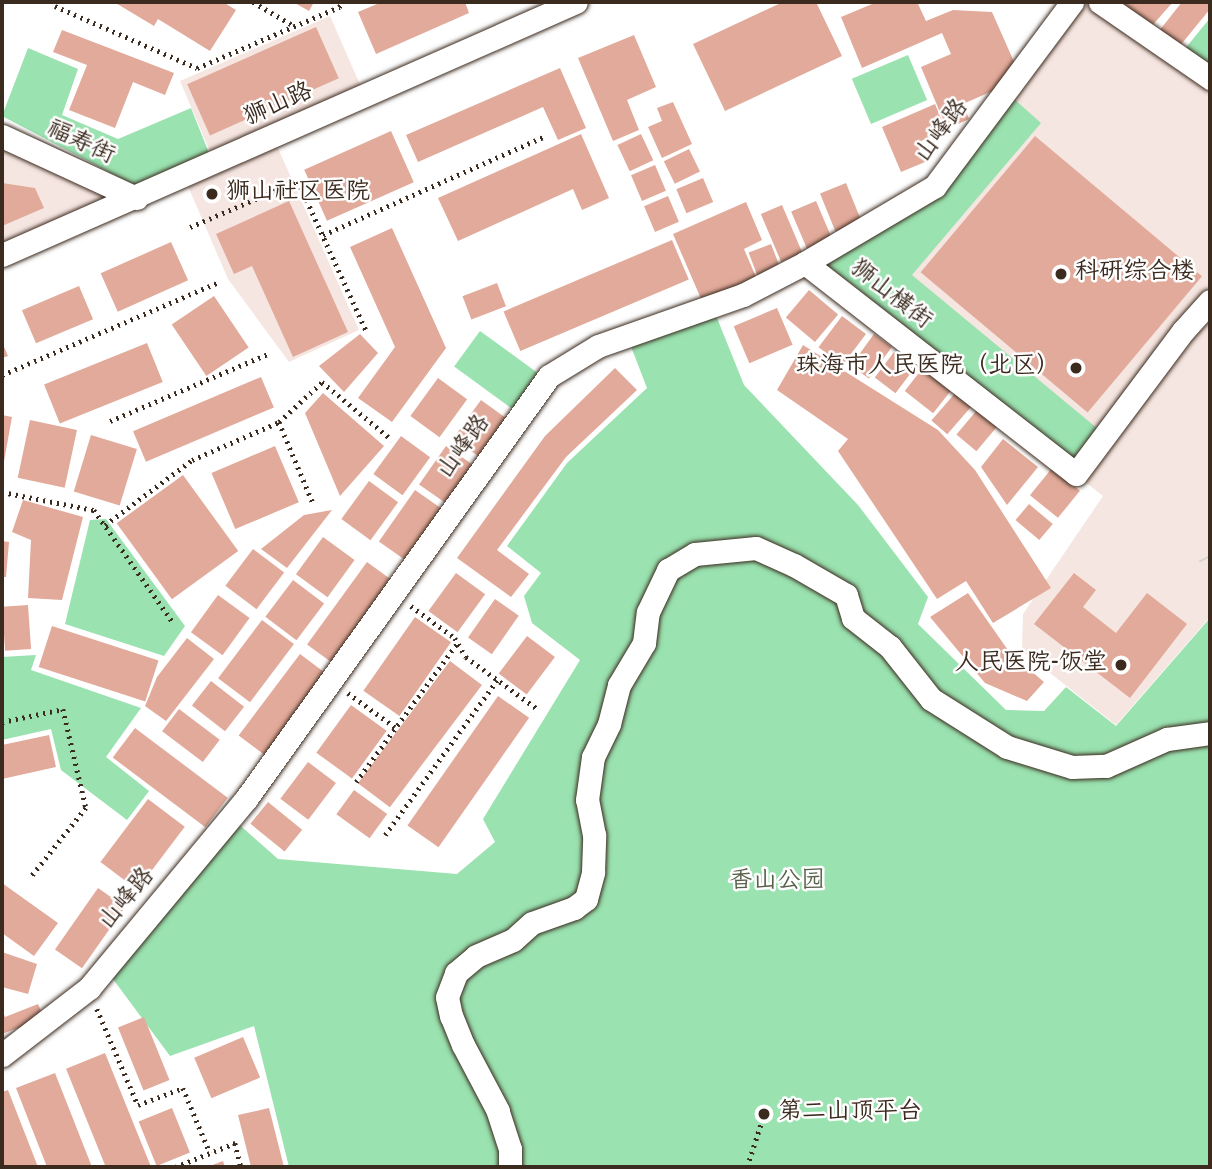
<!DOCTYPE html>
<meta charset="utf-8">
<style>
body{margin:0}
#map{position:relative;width:1212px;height:1169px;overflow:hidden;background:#fff;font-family:Dekko,"LXGW WenKai TC",sans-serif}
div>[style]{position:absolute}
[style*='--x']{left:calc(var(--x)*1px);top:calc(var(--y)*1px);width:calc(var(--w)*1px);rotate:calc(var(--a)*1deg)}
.built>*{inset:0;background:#f6e6e1}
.green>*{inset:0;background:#9ae2b0;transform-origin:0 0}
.building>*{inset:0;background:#e2aa9a;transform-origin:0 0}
.minor-tunnel>*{height:23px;margin-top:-11.5px;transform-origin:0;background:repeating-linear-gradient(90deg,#d8d4d2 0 23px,transparent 0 34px)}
.path>*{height:4.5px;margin-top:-2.25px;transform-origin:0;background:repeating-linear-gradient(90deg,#3b2a1e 0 2px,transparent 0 7px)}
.roads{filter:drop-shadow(0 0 2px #3b2a1e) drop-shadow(0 0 2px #3b2a1e)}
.minor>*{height:23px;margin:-11.5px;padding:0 11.5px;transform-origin:11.5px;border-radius:11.5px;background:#fff}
.dots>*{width:19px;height:19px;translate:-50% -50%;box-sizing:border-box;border:4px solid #fff;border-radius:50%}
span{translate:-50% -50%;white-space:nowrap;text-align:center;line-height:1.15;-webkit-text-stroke:5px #fff;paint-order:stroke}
.street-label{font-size:24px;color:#3b2a1e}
.poi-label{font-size:24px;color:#3b2a1e}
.left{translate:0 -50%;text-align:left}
.right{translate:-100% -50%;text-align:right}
.park-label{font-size:24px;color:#58614a}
.frame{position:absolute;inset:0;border:4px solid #3b2a1e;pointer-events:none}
</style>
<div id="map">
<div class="built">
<i style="clip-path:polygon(1073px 2px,1099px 2px,1210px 79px,1210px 617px,1116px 725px,1022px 651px,1023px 614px,1103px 496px,805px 263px,936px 186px)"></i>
<i style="clip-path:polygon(330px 16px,365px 96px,273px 137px,359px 330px,289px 362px,228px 279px,184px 177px,215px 163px,180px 81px)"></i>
<i style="clip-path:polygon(2px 136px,135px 198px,2px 255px)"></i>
</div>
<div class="green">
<i style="clip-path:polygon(1210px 18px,1210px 69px,1184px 50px)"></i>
<i style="clip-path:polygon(28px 48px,78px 69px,62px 115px,118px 139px,191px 108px,211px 158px,141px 189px,2px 116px)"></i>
<i style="left:908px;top:55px;width:49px;height:61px;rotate:67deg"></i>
<i style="clip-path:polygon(1013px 98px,1041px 123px,912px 275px,1098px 429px,1073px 458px,827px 265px,943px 192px)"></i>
<i style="clip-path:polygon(715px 313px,744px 385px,858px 505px,928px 597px,918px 624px,1006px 710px,1044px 711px,1066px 687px,1116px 726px,1210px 618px,1210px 1167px,289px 1167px,254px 1026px,170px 1056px,110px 975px,234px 820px,278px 859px,457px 874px,495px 842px,483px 819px,580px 660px,532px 623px,524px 596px,541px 573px,507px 546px,567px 463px,647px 388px,630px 344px)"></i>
<i style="left:480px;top:331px;width:73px;height:44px;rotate:36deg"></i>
<i style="clip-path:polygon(106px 519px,185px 626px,164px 656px,65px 624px,90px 520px)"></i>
<i style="clip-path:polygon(36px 655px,31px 670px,141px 708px,106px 757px,149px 791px,127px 820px,61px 770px,51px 729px,2px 740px,2px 657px)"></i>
</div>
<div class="building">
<i style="clip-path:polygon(114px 2px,223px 2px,236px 10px,210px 51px,158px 19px,154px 26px)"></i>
<i style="clip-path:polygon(293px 2px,314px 2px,309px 11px)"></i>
<i style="clip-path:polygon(382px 2px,465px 2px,469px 13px,376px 54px,358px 12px)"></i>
<i style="clip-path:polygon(783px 2px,816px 2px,842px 56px,725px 111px,693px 44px)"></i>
<i style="clip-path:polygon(877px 2px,918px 4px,926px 21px,953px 10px,992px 12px,1015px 64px,997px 89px,963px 104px,969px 119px,947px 129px,921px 67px,951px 54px,942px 33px,862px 68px,841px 17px)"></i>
<i style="clip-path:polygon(1119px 2px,1173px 2px,1150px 28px)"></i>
<i style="clip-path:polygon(1182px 2px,1210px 2px,1210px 9px,1179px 47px,1159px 31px)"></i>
<i style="left:316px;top:27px;width:56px;height:141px;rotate:66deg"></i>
<i style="clip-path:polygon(62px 30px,174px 73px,165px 95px,133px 82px,115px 128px,69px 110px,87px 65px,53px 52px)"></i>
<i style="clip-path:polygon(634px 35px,656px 87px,627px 100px,639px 130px,613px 141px,578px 58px)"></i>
<i style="clip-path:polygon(560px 68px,586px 128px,558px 140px,543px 107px,418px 162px,406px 135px)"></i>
<i style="clip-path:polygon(673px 102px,692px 144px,662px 158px,648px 127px,662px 121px,657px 108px)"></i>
<i style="clip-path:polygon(935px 104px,946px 130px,917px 143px,925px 162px,901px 172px,882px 127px)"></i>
<i style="left:391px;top:131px;width:56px;height:95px;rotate:66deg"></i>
<i style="clip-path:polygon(581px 134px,609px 198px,582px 210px,573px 189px,458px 241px,438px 198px)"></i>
<i style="left:641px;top:134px;width:29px;height:26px;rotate:65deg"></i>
<i style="left:1035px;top:136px;width:218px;height:178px;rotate:40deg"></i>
<i style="left:689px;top:149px;width:25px;height:28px;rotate:64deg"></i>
<i style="left:655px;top:165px;width:28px;height:26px;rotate:67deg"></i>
<i style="left:703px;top:178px;width:26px;height:29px;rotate:67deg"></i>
<i style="clip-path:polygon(2px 183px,35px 188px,44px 208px,2px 226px)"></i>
<i style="left:846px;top:183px;width:41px;height:28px;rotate:68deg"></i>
<i style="left:668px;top:196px;width:28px;height:26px;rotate:67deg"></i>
<i style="clip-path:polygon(289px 201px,348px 332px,293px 357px,252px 266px,234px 274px,216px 234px)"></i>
<i style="left:816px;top:201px;width:40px;height:27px;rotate:67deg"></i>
<i style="clip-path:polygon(746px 202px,762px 240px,744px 249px,756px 277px,702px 301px,673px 234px)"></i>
<i style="left:782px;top:205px;width:52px;height:23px;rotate:67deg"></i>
<i style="clip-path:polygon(392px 228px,446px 348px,392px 422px,358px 398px,395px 347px,350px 247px)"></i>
<i style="left:672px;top:240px;width:43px;height:183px;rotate:67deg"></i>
<i style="left:171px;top:242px;width:42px;height:77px;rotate:66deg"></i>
<i style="left:771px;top:244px;width:25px;height:24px;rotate:69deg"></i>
<i style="left:497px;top:283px;width:25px;height:37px;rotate:69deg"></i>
<i style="left:79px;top:286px;width:36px;height:62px;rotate:67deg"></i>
<i style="left:809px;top:290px;width:38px;height:36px;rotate:40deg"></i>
<i style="left:214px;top:296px;width:62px;height:51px;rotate:56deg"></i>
<i style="left:777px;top:308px;width:40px;height:47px;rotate:67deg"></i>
<i style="left:842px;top:316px;width:30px;height:39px;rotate:37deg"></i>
<i style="clip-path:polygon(360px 334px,378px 353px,344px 392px,319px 366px)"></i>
<i style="left:874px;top:334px;width:22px;height:39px;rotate:36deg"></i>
<i style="clip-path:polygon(2px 342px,8px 356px,2px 358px)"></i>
<i style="left:147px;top:343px;width:42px;height:111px;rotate:68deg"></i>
<i style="clip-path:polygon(803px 345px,938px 430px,975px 470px,1051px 588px,993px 623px,966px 581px,937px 599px,838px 451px,848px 439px,777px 390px)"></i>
<i style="left:894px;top:352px;width:26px;height:32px;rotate:37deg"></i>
<i style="clip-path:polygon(615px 368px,637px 390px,566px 457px,497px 550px,529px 574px,511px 597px,457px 558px,545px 436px)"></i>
<i style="left:922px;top:369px;width:36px;height:28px;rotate:38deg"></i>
<i style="left:261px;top:377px;width:33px;height:139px;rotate:67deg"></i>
<i style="left:438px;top:378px;width:36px;height:47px;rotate:36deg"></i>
<i style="left:957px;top:391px;width:21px;height:39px;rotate:41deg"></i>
<i style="clip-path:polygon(323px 393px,384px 446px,340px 496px,305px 413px)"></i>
<i style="left:481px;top:400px;width:36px;height:47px;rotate:36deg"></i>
<i style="left:977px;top:410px;width:26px;height:32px;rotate:40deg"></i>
<i style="clip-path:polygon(2px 415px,12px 417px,3px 467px,2px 466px)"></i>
<i style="left:30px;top:420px;width:48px;height:59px;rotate:12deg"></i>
<i style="left:91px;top:435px;width:48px;height:59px;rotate:17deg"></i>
<i style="left:401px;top:436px;width:36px;height:47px;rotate:36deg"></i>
<i style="clip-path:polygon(1003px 439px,1038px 467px,1007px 505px,981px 467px)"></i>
<i style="left:275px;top:446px;width:61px;height:69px;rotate:67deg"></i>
<i style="left:446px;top:446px;width:35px;height:47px;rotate:35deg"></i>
<i style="left:1052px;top:468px;width:36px;height:35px;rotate:39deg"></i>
<i style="left:183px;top:475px;width:94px;height:82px;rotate:54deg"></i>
<i style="left:369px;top:481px;width:36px;height:47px;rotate:36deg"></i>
<i style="left:415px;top:490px;width:39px;height:63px;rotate:35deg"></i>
<i style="clip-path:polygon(23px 500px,83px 517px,62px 600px,28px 598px,31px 540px,12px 532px)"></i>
<i style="left:1029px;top:504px;width:31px;height:21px;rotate:40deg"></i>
<i style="clip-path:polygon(332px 510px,287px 568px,261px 549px,304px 515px)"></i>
<i style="left:323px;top:537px;width:39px;height:46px;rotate:36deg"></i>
<i style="clip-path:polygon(2px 541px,9px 542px,6px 577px,2px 577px)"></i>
<i style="left:253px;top:549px;width:39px;height:46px;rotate:37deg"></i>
<i style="left:367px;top:562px;width:36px;height:102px;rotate:36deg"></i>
<i style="left:456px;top:573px;width:36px;height:47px;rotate:36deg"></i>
<i style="clip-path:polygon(1074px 573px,1096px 590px,1083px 607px,1116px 633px,1147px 593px,1187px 624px,1130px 698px,1034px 624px)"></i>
<i style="left:293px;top:580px;width:39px;height:46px;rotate:37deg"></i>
<i style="clip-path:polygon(968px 593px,1010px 653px,1044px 682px,1027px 701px,985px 683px,930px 617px)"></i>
<i style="left:218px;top:595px;width:39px;height:46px;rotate:36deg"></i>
<i style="left:495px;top:599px;width:29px;height:47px;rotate:35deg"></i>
<i style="left:28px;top:605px;width:44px;height:26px;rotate:86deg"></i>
<i style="left:415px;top:617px;width:44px;height:90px;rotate:35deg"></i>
<i style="left:262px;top:620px;width:40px;height:73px;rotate:37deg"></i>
<i style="left:52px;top:626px;width:112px;height:43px;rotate:18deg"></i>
<i style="left:527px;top:636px;width:35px;height:47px;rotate:37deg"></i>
<i style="clip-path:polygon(187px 638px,214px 659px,166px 721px,145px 706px,157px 677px)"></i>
<i style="left:300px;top:654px;width:35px;height:102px;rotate:37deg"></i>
<i style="left:450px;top:661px;width:40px;height:153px;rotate:37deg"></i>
<i style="left:211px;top:681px;width:42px;height:31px;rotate:38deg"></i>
<i style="left:498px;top:696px;width:38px;height:158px;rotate:35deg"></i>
<i style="left:351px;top:705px;width:44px;height:59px;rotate:36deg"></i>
<i style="left:179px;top:709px;width:51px;height:28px;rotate:37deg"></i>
<i style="left:135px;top:728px;width:116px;height:37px;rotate:37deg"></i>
<i style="clip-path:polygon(49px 735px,56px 767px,2px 779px,2px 745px)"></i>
<i style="left:308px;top:762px;width:35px;height:46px;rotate:37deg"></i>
<i style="left:354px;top:790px;width:41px;height:30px;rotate:36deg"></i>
<i style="left:148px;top:799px;width:46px;height:79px;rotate:37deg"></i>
<i style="left:268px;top:802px;width:44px;height:28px;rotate:39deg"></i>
<i style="clip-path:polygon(2px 883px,58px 923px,34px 956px,2px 933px)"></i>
<i style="left:98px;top:888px;width:33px;height:75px;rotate:35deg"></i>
<i style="clip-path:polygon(2px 952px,37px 964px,28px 994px,2px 987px)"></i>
<i style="clip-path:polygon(38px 1004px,44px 1018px,2px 1034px,2px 1009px,5px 1017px)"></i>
<i style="left:144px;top:1017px;width:68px;height:28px;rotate:68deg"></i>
<i style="left:243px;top:1037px;width:44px;height:53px;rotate:67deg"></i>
<i style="left:105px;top:1053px;width:123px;height:42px;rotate:68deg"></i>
<i style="clip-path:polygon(55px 1073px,92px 1167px,47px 1167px,16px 1088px)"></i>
<i style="clip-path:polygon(8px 1090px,38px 1167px,2px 1167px,2px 1092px)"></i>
<i style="left:172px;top:1108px;width:48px;height:36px;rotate:68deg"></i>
<i style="clip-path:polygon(269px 1108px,284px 1167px,251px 1167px,238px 1115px)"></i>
<i style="clip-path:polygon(223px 1161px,225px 1167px,207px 1167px)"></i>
</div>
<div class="minor-tunnel">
<i style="--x:1209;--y:555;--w:2;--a:63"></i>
</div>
<div class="path">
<i style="--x:253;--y:2;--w:48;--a:30.3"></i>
<i style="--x:55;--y:6;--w:155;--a:23.6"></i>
<i style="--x:197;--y:68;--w:155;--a:-23.2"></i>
<i style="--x:339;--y:7;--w:6;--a:-51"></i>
<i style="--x:190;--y:227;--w:117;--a:-23.1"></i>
<i style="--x:298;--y:181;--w:164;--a:65.5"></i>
<i style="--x:323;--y:235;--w:243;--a:-24"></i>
<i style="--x:2;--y:375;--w:236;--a:-23.2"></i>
<i style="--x:110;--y:421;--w:174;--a:-23"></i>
<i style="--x:279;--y:422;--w:88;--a:67.2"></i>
<i style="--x:2;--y:492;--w:94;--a:11.1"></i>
<i style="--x:94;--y:510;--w:139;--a:54.9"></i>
<i style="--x:105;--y:525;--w:109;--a:-36.8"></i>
<i style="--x:192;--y:460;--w:95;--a:-23.6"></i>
<i style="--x:279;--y:422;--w:59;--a:-42.9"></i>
<i style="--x:322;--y:382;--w:91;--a:39.6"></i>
<i style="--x:411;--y:606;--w:54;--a:36"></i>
<i style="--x:455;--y:638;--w:22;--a:60"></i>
<i style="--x:466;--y:657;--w:90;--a:36"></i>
<i style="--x:348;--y:693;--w:58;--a:35.9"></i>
<i style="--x:2;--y:722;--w:62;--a:-12"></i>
<i style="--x:63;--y:709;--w:102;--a:76.9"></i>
<i style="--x:86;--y:808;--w:87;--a:128.5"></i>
<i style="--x:356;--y:782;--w:173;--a:-53.9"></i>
<i style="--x:385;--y:835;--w:191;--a:-54.1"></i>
<i style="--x:97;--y:1009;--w:104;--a:66.9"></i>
<i style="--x:138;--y:1105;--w:48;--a:-20.7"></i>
<i style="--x:183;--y:1088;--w:70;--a:67.4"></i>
<i style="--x:175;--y:1167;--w:65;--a:-21.8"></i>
<i style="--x:235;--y:1143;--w:25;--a:76"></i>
<i style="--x:747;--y:1167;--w:56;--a:-72.2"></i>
</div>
<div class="roads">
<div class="minor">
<i style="--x:1100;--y:2;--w:134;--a:34.6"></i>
<i style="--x:2;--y:136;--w:148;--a:24.8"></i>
<i style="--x:2;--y:255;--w:627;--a:-23.79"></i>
<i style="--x:805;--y:263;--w:343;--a:37.9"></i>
<i style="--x:1076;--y:474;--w:179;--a:-53.2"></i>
<i style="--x:1183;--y:331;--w:40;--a:-48"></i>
<i style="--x:2;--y:1055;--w:110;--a:-37.6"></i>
<i style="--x:89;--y:988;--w:246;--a:-50.3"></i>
<i style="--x:246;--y:799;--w:520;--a:-54.39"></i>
<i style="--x:549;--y:376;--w:57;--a:-31.5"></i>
<i style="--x:598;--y:346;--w:154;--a:-19.4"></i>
<i style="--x:743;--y:295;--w:70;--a:-27.3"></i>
<i style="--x:805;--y:263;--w:151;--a:-30.6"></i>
<i style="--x:935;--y:186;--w:229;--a:-53.3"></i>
<i style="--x:510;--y:1167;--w:18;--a:-90"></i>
<i style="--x:510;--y:1149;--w:40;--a:-108"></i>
<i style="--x:498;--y:1111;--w:75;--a:-117.9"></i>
<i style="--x:463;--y:1045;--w:31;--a:-112"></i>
<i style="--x:451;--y:1016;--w:19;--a:-102"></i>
<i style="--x:447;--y:997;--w:26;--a:-69"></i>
<i style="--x:456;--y:973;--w:26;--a:-40"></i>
<i style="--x:476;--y:956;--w:40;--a:-23.4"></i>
<i style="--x:513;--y:940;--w:25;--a:-42"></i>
<i style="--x:532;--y:923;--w:45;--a:-19.7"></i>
<i style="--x:574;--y:908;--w:15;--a:-37"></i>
<i style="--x:586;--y:899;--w:28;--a:-75"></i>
<i style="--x:593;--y:872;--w:37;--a:-88"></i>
<i style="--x:594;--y:835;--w:36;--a:-101"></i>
<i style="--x:587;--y:800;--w:43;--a:-82.1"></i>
<i style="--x:593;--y:757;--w:37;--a:-64"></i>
<i style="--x:609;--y:724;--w:40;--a:-75.6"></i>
<i style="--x:619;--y:685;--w:49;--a:-59.2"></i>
<i style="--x:644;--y:643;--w:31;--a:-83"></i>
<i style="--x:648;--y:612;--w:47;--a:-64.5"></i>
<i style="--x:668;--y:570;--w:31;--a:-31"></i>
<i style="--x:695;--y:554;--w:61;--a:-5.6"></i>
<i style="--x:756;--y:548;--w:42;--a:24.1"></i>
<i style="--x:794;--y:565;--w:60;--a:30"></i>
<i style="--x:846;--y:595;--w:24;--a:73"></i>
<i style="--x:853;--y:618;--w:47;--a:38.1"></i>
<i style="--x:890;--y:647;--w:66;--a:51.7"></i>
<i style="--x:931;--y:699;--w:90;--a:32.3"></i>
<i style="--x:1007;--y:747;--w:68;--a:17.1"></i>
<i style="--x:1072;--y:767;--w:34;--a:-2"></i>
<i style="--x:1106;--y:766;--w:67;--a:-23.9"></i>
<i style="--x:1167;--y:739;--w:43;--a:-7.9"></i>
</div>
</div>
<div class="dots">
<i style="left:212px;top:194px;background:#3b2a1e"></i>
<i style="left:1061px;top:274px;background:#3b2a1e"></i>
<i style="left:1076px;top:368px;background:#3b2a1e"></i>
<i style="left:1121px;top:665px;background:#3b2a1e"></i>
<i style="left:764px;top:1114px;background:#3b2a1e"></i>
</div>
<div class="street-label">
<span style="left:279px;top:106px;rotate:-24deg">狮山路</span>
<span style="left:943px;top:132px;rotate:-53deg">山峰路</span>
<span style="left:80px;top:144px;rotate:25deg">福寿街</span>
<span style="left:890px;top:296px;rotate:38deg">狮山橫街</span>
<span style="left:465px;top:448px;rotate:-54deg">山峰路</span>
<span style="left:128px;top:900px;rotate:-50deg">山峰路</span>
</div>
<div class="poi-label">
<span class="left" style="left:226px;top:194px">狮山社区医院</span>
<span class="left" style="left:1075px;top:274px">科研综合楼</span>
<span class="right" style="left:1060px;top:368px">珠海市人民医院（北区）</span>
<span class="right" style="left:1107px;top:665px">人民医院-饭堂</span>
<span class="left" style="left:778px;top:1114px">第二山顶平台</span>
</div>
<div class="park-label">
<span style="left:777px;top:883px">香山公园</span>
</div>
<div class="frame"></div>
</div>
